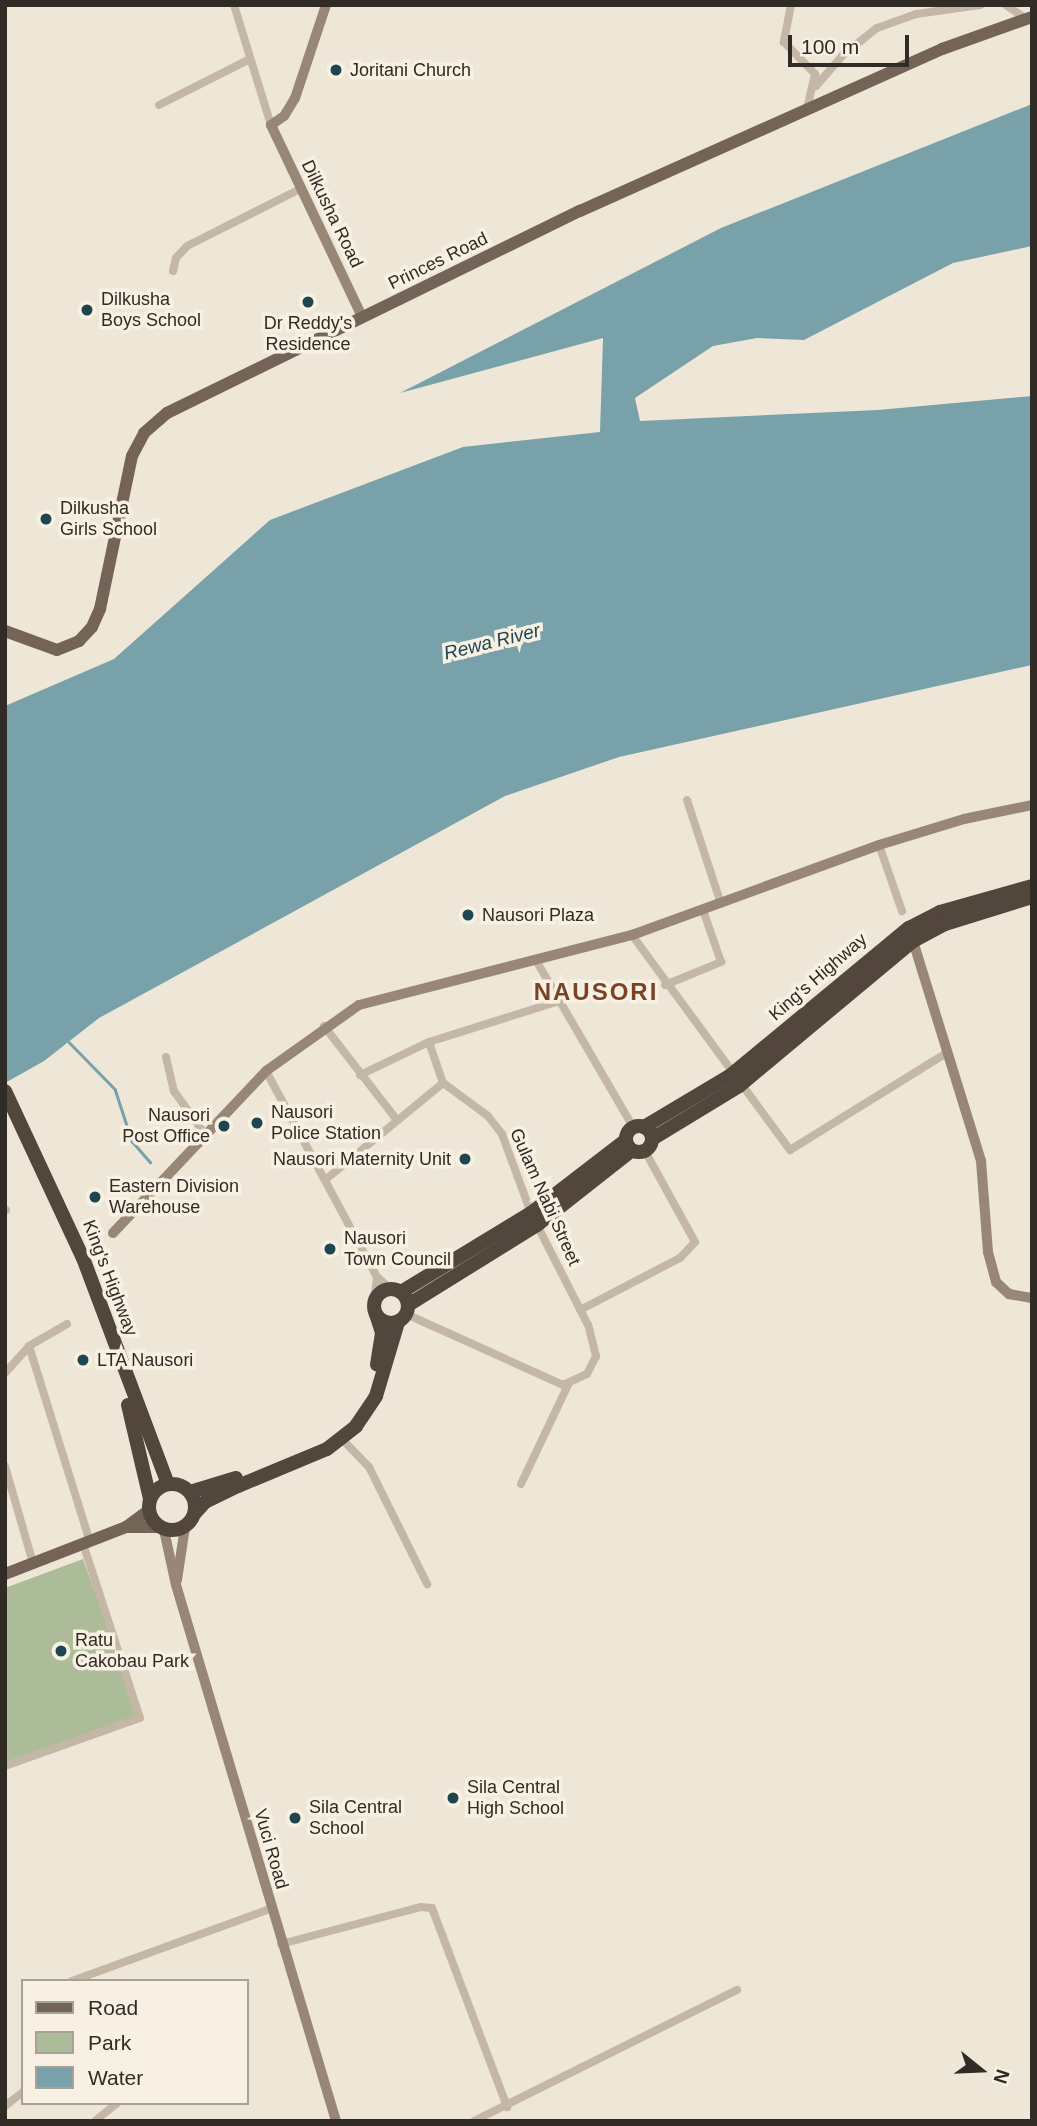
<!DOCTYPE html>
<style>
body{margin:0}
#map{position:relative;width:1037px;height:2126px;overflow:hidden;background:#eee6d7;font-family:Arial,sans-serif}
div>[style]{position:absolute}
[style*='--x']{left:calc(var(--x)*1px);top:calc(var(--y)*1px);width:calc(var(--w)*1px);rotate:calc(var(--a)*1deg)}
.green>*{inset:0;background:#acbc99}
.water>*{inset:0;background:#79a1a9}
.stream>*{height:2.5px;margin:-1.25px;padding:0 1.25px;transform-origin:1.25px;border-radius:1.25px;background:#79a1a9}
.street>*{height:8px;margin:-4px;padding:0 4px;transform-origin:4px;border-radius:4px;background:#c5b7a5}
.secondary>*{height:10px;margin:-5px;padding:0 5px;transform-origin:5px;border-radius:5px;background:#988776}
.primary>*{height:12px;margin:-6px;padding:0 6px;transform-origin:6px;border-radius:6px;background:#736457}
.highway>*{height:14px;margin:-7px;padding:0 7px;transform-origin:7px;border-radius:7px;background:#52463d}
.highway>.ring{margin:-7px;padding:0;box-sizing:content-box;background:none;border:14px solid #52463d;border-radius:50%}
.dots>*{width:19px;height:19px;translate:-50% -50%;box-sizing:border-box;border:4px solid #f7f0e3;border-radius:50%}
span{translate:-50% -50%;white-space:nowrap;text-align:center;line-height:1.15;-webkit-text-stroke:7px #f7f0e3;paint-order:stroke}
.poi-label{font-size:18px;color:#312b25}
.left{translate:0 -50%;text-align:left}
.right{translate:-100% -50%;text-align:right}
.street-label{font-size:18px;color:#312b25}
.water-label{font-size:19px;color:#1e464f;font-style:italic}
.district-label{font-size:24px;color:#7a4325;font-weight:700;letter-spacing:2px}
.frame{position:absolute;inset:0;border:7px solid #312b25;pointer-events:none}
.legend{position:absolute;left:21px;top:1979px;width:228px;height:126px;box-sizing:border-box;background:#f7f0e3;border:2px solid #a8a197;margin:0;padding:9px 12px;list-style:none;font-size:21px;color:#312b25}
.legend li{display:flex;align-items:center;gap:14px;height:35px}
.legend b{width:35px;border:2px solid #a8a197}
.north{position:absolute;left:946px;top:2035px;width:70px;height:70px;-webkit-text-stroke:5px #f7f0e3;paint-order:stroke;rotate:108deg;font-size:19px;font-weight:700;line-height:28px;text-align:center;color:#312b25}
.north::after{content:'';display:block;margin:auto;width:24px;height:32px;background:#312b25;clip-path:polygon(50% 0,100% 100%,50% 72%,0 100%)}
.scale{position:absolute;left:788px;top:35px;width:121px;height:32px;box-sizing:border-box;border:4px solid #312b25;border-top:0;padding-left:9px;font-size:21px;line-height:24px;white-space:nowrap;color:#312b25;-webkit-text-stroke:5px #f7f0e3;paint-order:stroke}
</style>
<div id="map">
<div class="green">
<i style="clip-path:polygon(83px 1559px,139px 1715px,5px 1764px,5px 1588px)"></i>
</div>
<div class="water">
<i style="clip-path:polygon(1032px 104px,1032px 246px,953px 263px,804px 340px,757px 338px,713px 346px,635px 398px,640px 421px,878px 410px,1032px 396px,1032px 665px,619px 757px,505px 796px,99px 1018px,44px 1061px,5px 1083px,5px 706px,114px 659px,270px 520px,463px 447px,600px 432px,603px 338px,400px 393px,721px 228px)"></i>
</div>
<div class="stream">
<i style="--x:69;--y:1042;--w:66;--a:45.6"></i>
<i style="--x:115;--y:1089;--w:55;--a:71.9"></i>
<i style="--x:132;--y:1141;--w:28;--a:49"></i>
</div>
<div class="street">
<i style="--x:234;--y:5;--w:126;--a:72.9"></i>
<i style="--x:791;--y:5;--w:38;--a:101"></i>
<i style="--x:784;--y:42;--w:45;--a:45.9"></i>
<i style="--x:815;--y:74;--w:37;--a:103"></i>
<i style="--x:1006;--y:5;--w:24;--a:35"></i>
<i style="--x:816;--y:86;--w:41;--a:-48.9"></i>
<i style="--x:843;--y:55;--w:43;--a:-38.5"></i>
<i style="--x:877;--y:28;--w:41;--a:-19.7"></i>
<i style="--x:916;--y:14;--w:65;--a:-8"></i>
<i style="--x:159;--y:105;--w:100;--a:-26.8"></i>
<i style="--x:173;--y:271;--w:13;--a:-77"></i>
<i style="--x:176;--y:258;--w:16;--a:-47"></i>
<i style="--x:187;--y:246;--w:127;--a:-26.8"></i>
<i style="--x:687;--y:800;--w:109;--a:71.9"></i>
<i style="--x:879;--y:845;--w:70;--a:70.8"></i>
<i style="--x:632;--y:935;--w:267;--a:53.7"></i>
<i style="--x:790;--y:1150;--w:186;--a:-31.8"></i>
<i style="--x:537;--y:962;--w:191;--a:59.8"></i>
<i style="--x:665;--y:985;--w:61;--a:-22.3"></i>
<i style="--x:721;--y:962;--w:55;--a:-109.1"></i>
<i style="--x:324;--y:1026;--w:119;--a:52.2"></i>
<i style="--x:166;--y:1057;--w:35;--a:77"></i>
<i style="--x:174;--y:1091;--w:52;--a:54.5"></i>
<i style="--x:266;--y:1071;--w:234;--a:61.7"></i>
<i style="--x:377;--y:1277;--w:18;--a:41"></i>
<i style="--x:360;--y:1075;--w:76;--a:-25.6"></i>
<i style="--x:429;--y:1042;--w:136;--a:-17.5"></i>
<i style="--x:325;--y:1180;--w:153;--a:-39.4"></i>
<i style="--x:5;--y:1210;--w:1;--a:0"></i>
<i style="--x:374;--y:1302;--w:25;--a:-83"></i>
<i style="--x:580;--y:1310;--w:113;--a:-27.5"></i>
<i style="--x:680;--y:1258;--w:22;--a:-47"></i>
<i style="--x:695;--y:1242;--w:104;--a:-118.8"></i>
<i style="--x:406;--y:1314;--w:172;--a:24.3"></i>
<i style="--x:563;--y:1385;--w:26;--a:-25"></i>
<i style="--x:587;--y:1374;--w:20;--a:-63"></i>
<i style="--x:596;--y:1356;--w:32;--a:-104"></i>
<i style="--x:588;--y:1325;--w:126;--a:-117"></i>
<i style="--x:531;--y:1213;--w:84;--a:-110.2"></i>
<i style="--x:502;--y:1134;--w:23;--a:-128"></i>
<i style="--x:488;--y:1116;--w:56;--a:-143.7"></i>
<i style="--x:443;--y:1083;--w:43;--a:-108.9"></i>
<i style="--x:29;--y:1346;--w:205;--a:72.7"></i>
<i style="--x:5;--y:1373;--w:36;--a:-48"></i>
<i style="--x:29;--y:1346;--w:44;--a:-30.1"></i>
<i style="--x:340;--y:1437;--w:42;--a:46"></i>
<i style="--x:369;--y:1467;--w:131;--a:63.6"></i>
<i style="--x:5;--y:1466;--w:101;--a:73.9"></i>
<i style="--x:521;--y:1484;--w:110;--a:-64.6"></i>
<i style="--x:5;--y:1766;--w:143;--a:-19.6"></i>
<i style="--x:140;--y:1718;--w:183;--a:-108.1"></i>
<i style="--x:281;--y:1944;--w:145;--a:-14.8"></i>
<i style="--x:421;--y:1907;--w:11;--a:5"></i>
<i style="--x:432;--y:1908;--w:213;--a:69.3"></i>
<i style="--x:72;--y:1981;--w:211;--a:-20"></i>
<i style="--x:5;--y:2106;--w:23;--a:-38"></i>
<i style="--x:95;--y:2121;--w:28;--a:-39"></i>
<i style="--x:474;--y:2121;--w:294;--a:-26.5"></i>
</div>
<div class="secondary">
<i style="--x:326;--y:5;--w:98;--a:108.4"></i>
<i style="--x:295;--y:98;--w:21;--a:121"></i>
<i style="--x:284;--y:116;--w:16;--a:145"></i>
<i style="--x:271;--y:125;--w:212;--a:64.6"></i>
<i style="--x:913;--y:941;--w:230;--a:72.8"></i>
<i style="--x:981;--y:1161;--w:91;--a:85.6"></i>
<i style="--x:988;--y:1252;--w:31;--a:75"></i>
<i style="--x:996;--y:1282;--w:18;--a:43"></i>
<i style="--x:1009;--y:1294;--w:23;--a:10"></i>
<i style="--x:113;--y:1233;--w:223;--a:-46.6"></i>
<i style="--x:266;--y:1071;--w:114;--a:-35.4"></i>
<i style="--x:359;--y:1005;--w:282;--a:-14.4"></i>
<i style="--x:632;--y:935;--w:263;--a:-20"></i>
<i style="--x:879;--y:845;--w:89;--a:-17"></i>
<i style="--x:964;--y:819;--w:69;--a:-11.6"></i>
<i style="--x:164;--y:1530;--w:56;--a:77.7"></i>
<i style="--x:176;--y:1585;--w:559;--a:73.38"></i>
<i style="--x:177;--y:1580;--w:54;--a:-81.4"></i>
</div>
<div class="primary">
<i style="--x:5;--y:631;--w:55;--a:20.1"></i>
<i style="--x:57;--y:650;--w:24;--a:-22"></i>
<i style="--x:79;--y:641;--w:19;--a:-47"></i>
<i style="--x:92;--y:627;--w:20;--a:-66"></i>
<i style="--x:100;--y:609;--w:156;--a:-78.2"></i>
<i style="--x:132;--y:456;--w:26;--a:-62"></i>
<i style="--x:144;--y:433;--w:30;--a:-41"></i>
<i style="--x:167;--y:413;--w:460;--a:-26.1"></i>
<i style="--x:580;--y:211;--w:397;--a:-24.1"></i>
<i style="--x:942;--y:49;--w:96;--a:-19.6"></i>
<i style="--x:126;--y:1527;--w:33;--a:0"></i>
<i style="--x:5;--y:1574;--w:130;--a:-21.2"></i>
<i style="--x:126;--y:1527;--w:29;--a:-36"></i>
</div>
<div class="highway">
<i style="--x:5;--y:1091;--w:184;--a:65"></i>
<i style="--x:83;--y:1258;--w:241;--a:69.4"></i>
<i class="ring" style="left:626px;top:1126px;width:12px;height:12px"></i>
<i style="--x:644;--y:1127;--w:101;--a:-30.9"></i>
<i style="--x:731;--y:1075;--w:231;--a:-39.6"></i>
<i style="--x:909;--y:928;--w:35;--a:-27"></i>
<i style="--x:940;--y:912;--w:96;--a:-15.8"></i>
<i style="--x:652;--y:1139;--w:102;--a:-31.3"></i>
<i style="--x:739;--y:1086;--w:226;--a:-39.8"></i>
<i style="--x:913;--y:941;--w:36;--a:-28"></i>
<i style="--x:945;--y:924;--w:91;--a:-17.2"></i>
<i class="ring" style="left:374px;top:1289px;width:20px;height:20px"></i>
<i style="--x:401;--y:1292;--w:152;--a:-31.3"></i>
<i style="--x:531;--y:1213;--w:118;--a:-37.5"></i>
<i style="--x:408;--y:1305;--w:152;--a:-31.8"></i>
<i style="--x:537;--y:1225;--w:120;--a:-38.2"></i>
<i style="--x:376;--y:1314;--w:20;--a:72"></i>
<i style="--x:382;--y:1333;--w:32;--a:99"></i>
<i style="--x:128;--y:1405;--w:97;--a:76.8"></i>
<i class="ring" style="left:149px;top:1484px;width:32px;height:32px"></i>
<i style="--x:190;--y:1492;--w:48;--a:-16.9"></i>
<i style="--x:195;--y:1513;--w:15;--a:-48"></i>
<i style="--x:205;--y:1502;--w:37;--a:-26"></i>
<i style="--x:238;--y:1486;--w:96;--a:-22.6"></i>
<i style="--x:327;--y:1449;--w:37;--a:-38"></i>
<i style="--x:356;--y:1426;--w:36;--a:-56"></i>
<i style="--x:376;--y:1396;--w:77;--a:-73.4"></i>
</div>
<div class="dots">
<i style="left:336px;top:70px;background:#1e464f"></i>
<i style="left:308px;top:302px;background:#1e464f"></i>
<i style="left:87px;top:310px;background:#1e464f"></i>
<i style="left:46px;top:519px;background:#1e464f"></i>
<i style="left:468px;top:915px;background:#1e464f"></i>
<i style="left:257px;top:1123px;background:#1e464f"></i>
<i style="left:224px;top:1126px;background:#1e464f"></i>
<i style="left:465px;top:1159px;background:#1e464f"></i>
<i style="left:95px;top:1197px;background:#1e464f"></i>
<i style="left:330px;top:1249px;background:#1e464f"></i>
<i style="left:83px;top:1360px;background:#1e464f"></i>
<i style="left:61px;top:1651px;background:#1e464f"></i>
<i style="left:453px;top:1798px;background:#1e464f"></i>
<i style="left:295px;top:1818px;background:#1e464f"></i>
</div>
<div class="poi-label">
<span class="left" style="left:350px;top:70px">Joritani Church</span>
<span class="left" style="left:101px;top:310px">Dilkusha<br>Boys School</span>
<span style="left:308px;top:334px">Dr Reddy's<br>Residence</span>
<span class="left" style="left:60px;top:519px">Dilkusha<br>Girls School</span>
<span class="left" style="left:482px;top:915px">Nausori Plaza</span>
<span class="left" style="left:271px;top:1123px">Nausori<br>Police Station</span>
<span class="right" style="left:210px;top:1126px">Nausori<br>Post Office</span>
<span class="right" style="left:451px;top:1159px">Nausori Maternity Unit</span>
<span class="left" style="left:109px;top:1197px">Eastern Division<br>Warehouse</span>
<span class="left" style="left:344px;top:1249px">Nausori<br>Town Council</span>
<span class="left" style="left:97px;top:1360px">LTA Nausori</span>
<span class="left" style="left:75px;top:1651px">Ratu<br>Cakobau Park</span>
<span class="left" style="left:467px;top:1798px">Sila Central<br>High School</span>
<span class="left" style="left:309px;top:1818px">Sila Central<br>School</span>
</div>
<div class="street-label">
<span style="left:332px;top:214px;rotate:64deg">Dilkusha Road</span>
<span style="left:438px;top:261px;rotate:-26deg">Princes Road</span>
<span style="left:818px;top:977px;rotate:-41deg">King's Highway</span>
<span style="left:545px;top:1197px;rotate:66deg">Gulam Nabi Street</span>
<span style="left:110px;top:1278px;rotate:69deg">King's Highway</span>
<span style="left:271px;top:1849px;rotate:74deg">Vuci Road</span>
</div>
<div class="water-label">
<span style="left:492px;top:642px;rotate:-14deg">Rewa River</span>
</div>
<div class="district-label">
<span style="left:596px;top:992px">NAUSORI</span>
</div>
<div class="frame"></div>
<ul class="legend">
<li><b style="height:9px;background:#736457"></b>Road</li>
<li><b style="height:19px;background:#acbc99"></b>Park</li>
<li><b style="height:19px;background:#79a1a9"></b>Water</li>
</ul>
<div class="north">N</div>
<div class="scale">100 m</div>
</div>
